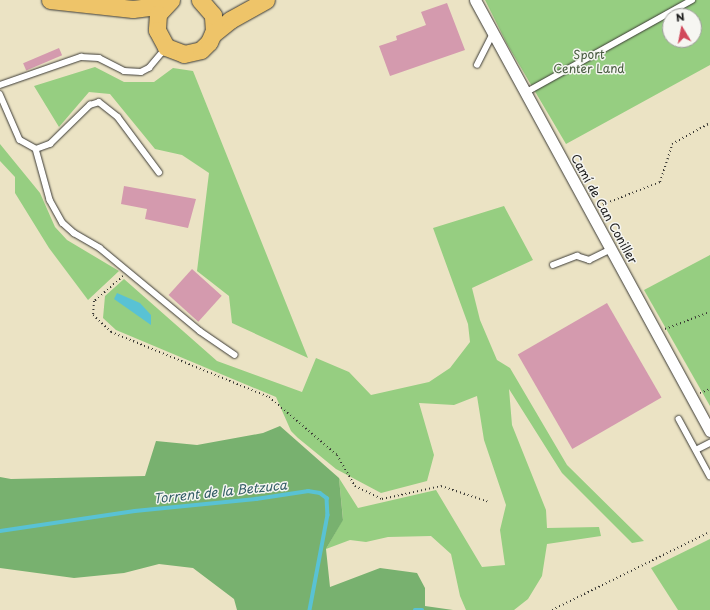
<!DOCTYPE html>
<meta charset="utf-8">
<style>
body{margin:0}
#map{position:relative;width:710px;height:610px;overflow:hidden;background:#ebe3c4;font-family:"Playpen Sans",sans-serif}
div>[style]{position:absolute}
[style*='--x']{left:calc(var(--x)*1px);top:calc(var(--y)*1px);width:calc(var(--w)*1px);rotate:calc(var(--a)*1deg)}
.green>*{inset:0;background:#96ce81}
.forest>*{inset:0;background:#78b16f}
.water>*{inset:0;background:#59c2d4}
.stream>*{height:3.5px;margin:-1.75px;padding:0 1.75px;transform-origin:1.75px;border-radius:1.75px;background:#59c2d4}
.building>*{inset:0;background:#d49aae;transform-origin:0 0}
.path>*{height:2px;margin-top:-1px;transform-origin:0;background:repeating-linear-gradient(90deg,#3b3a35 0 1px,transparent 0 4px)}
.roads{filter:drop-shadow(0 0 1px #3b3a35) drop-shadow(0 0 1px #3b3a35)}
.lane>*{height:5.5px;margin:-2.75px;padding:0 2.75px;transform-origin:2.75px;border-radius:2.75px;background:#fff}
.street>*{height:11px;margin:-5.5px;padding:0 5.5px;transform-origin:5.5px;border-radius:5.5px;background:#fff}
.primary>*{height:17px;margin:-8.5px;padding:0 8.5px;transform-origin:8.5px;border-radius:8.5px;background:#eec469}
span{translate:-50% -50%;white-space:nowrap;text-align:center;line-height:1.15;-webkit-text-stroke:3px #f6f6f2;paint-order:stroke}
.park-label{font-size:12px;color:#475a3f}
.street-label{font-size:12px;color:#1c1c1c}
.water-label{font-size:13px;color:#345e66;font-style:italic}
.north{position:absolute;left:662px;top:8px;width:40px;height:40px;box-sizing:border-box;background:#f6f6f2;border:1px solid #9f9f9c;border-radius:50%;rotate:350deg;font-size:11px;font-weight:700;line-height:16px;text-align:center;color:#1c1c1c}
.north::after{content:'';display:block;margin:auto;width:14px;height:18px;background:#d1495b;clip-path:polygon(50% 0,100% 100%,50% 72%,0 100%)}
</style>
<div id="map">
<div class="green">
<i style="clip-path:polygon(evenodd,485px 0,710px 0,710px 65px,566px 144px,507px 44px,485px 0,670px 16px,694px 16px,694px 40px,670px 40px,670px 16px)"></i>
<i style="clip-path:polygon(95px 67px,124px 82px,154px 82px,173px 68px,193px 71px,308px 358px,232px 323px,229px 296px,197px 271px,209px 173px,182px 155px,155px 149px,110px 94px,89px 92px,59px 127px,34px 86px)"></i>
<i style="clip-path:polygon(0 144px,40px 193px,55px 227px,67px 240px,119px 271px,88px 300px,49px 248px,15px 193px,15px 177px,0 161px)"></i>
<i style="clip-path:polygon(504px 206px,533px 260px,472px 288px,480px 320px,497px 360px,510px 368px,567px 465px,644px 541px,632px 543px,562px 473px,509px 389px,512px 425px,546px 510px,547px 528px,599px 527px,601px 536px,547px 544px,542px 576px,528px 599px,514px 610px,466px 610px,460px 596px,451px 554px,431px 536px,388px 537px,366px 542px,350px 540px,326px 549px,343px 519px,339px 478px,358px 508px,436px 490px,482px 567px,505px 565px,500px 530px,506px 505px,484px 440px,477px 396px,454px 405px,419px 403px,434px 455px,427px 481px,381px 493px,336px 469px,298px 438px,291px 431px,276px 397px,116px 330px,103px 318px,105px 296px,124px 279px,217px 361px,302px 392px,316px 358px,349px 372px,371px 395px,429px 382px,450px 368px,470px 342px,468px 324px,433px 228px)"></i>
<i style="clip-path:polygon(710px 255px,710px 406px,644px 290px)"></i>
<i style="clip-path:polygon(710px 539px,710px 610px,678px 610px,651px 568px)"></i>
</div>
<div class="forest">
<i style="clip-path:polygon(280px 426px,339px 478px,343px 520px,326px 549px,330px 587px,380px 568px,417px 573px,425px 588px,425px 606px,453px 610px,237px 610px,234px 599px,193px 568px,159px 564px,124px 573px,74px 578px,0 568px,0 477px,11px 479px,145px 476px,156px 441px,197px 445px,263px 433px)"></i>
</div>
<div class="water">
<i style="clip-path:polygon(117px 293px,140px 303px,151px 315px,151px 325px,114px 299px)"></i>
</div>
<div class="stream">
<i style="--x:0;--y:531;--w:136;--a:-8.4"></i>
<i style="--x:135;--y:511;--w:122;--a:-5.7"></i>
<i style="--x:256;--y:499;--w:53;--a:-8.7"></i>
<i style="--x:308;--y:491;--w:12;--a:9"></i>
<i style="--x:320;--y:493;--w:9;--a:36"></i>
<i style="--x:327;--y:498;--w:17;--a:87"></i>
<i style="--x:328;--y:515;--w:97;--a:100.7"></i>
<i style="--x:415;--y:610;--w:7;--a:0"></i>
</div>
<div class="building">
<i style="clip-path:polygon(447px 3px,465px 50px,390px 76px,379px 46px,397px 40px,396px 36px,426px 25px,421px 12px)"></i>
<i style="left:59px;top:48px;width:8px;height:39px;rotate:67deg"></i>
<i style="clip-path:polygon(124px 186px,196px 199px,188px 228px,145px 219px,147px 209px,121px 204px)"></i>
<i style="left:192px;top:269px;width:40px;height:35px;rotate:42deg"></i>
<i style="left:607px;top:303px;width:109px;height:103px;rotate:60deg"></i>
</div>
<div class="path">
<i style="--x:599;--y:206;--w:66;--a:-21.5"></i>
<i style="--x:660;--y:182;--w:40;--a:-72"></i>
<i style="--x:672;--y:144;--w:43;--a:-28.9"></i>
<i style="--x:123;--y:276;--w:38;--a:139"></i>
<i style="--x:94;--y:301;--w:14;--a:94"></i>
<i style="--x:93;--y:315;--w:25;--a:43"></i>
<i style="--x:111;--y:332;--w:171;--a:22.4"></i>
<i style="--x:269;--y:397;--w:89;--a:40.5"></i>
<i style="--x:337;--y:455;--w:36;--a:60"></i>
<i style="--x:355;--y:486;--w:30;--a:26"></i>
<i style="--x:382;--y:499;--w:60;--a:-12.4"></i>
<i style="--x:441;--y:486;--w:51;--a:18.4"></i>
<i style="--x:665;--y:329;--w:48;--a:-20.7"></i>
<i style="--x:700;--y:393;--w:11;--a:-22"></i>
<i style="--x:552;--y:610;--w:176;--a:-26.3"></i>
</div>
<div class="roads">
<div class="lane">
<i style="--x:477;--y:65;--w:35;--a:-63"></i>
<i style="--x:0;--y:85;--w:86;--a:-19.1"></i>
<i style="--x:81;--y:57;--w:18;--a:3"></i>
<i style="--x:99;--y:58;--w:28;--a:27"></i>
<i style="--x:124;--y:71;--w:17;--a:3"></i>
<i style="--x:141;--y:72;--w:9;--a:-27"></i>
<i style="--x:149;--y:68;--w:25;--a:-50"></i>
<i style="--x:525;--y:93;--w:191;--a:-29.1"></i>
<i style="--x:0;--y:94;--w:50;--a:66.5"></i>
<i style="--x:20;--y:140;--w:18;--a:29"></i>
<i style="--x:36;--y:149;--w:15;--a:-20"></i>
<i style="--x:50;--y:144;--w:56;--a:-44.3"></i>
<i style="--x:90;--y:105;--w:9;--a:-18"></i>
<i style="--x:99;--y:102;--w:24;--a:38"></i>
<i style="--x:118;--y:117;--w:69;--a:53.3"></i>
<i style="--x:36;--y:149;--w:53;--a:74.6"></i>
<i style="--x:50;--y:200;--w:26;--a:61"></i>
<i style="--x:63;--y:223;--w:15;--a:42"></i>
<i style="--x:74;--y:233;--w:30;--a:30"></i>
<i style="--x:100;--y:248;--w:130;--a:39.7"></i>
<i style="--x:200;--y:331;--w:42;--a:34.4"></i>
<i style="--x:553;--y:265;--w:26;--a:-21"></i>
<i style="--x:577;--y:256;--w:13;--a:18"></i>
<i style="--x:589;--y:260;--w:25;--a:-26"></i>
<i style="--x:679;--y:419;--w:65;--a:61.5"></i>
<i style="--x:696;--y:450;--w:16;--a:-27"></i>
</div>
<div class="street">
<i style="--x:475;--y:0;--w:491;--a:61.4"></i>
</div>
<div class="primary">
<i style="--x:50;--y:0;--w:83;--a:6.2"></i>
<i style="--x:133;--y:9;--w:32;--a:-7"></i>
<i style="--x:171;--y:0;--w:19;--a:133"></i>
<i style="--x:158;--y:14;--w:16;--a:94"></i>
<i style="--x:157;--y:30;--w:19;--a:62"></i>
<i style="--x:166;--y:47;--w:19;--a:21"></i>
<i style="--x:184;--y:54;--w:17;--a:-13"></i>
<i style="--x:201;--y:50;--w:11;--a:-45"></i>
<i style="--x:209;--y:42;--w:12;--a:-66"></i>
<i style="--x:214;--y:31;--w:16;--a:-94"></i>
<i style="--x:213;--y:15;--w:20;--a:-131"></i>
<i style="--x:213;--y:34;--w:22;--a:-39"></i>
<i style="--x:230;--y:20;--w:41;--a:-29.1"></i>
</div>
</div>
<div class="park-label">
<span style="left:589px;top:62px">Sport<br>Center Land</span>
</div>
<div class="street-label">
<span style="left:604px;top:209px;rotate:61deg">Camí de Can Coniller</span>
</div>
<div class="water-label">
<span style="left:220px;top:492px;rotate:-6deg">Torrent de la Betzuca</span>
</div>
<div class="north">N</div>
</div>
